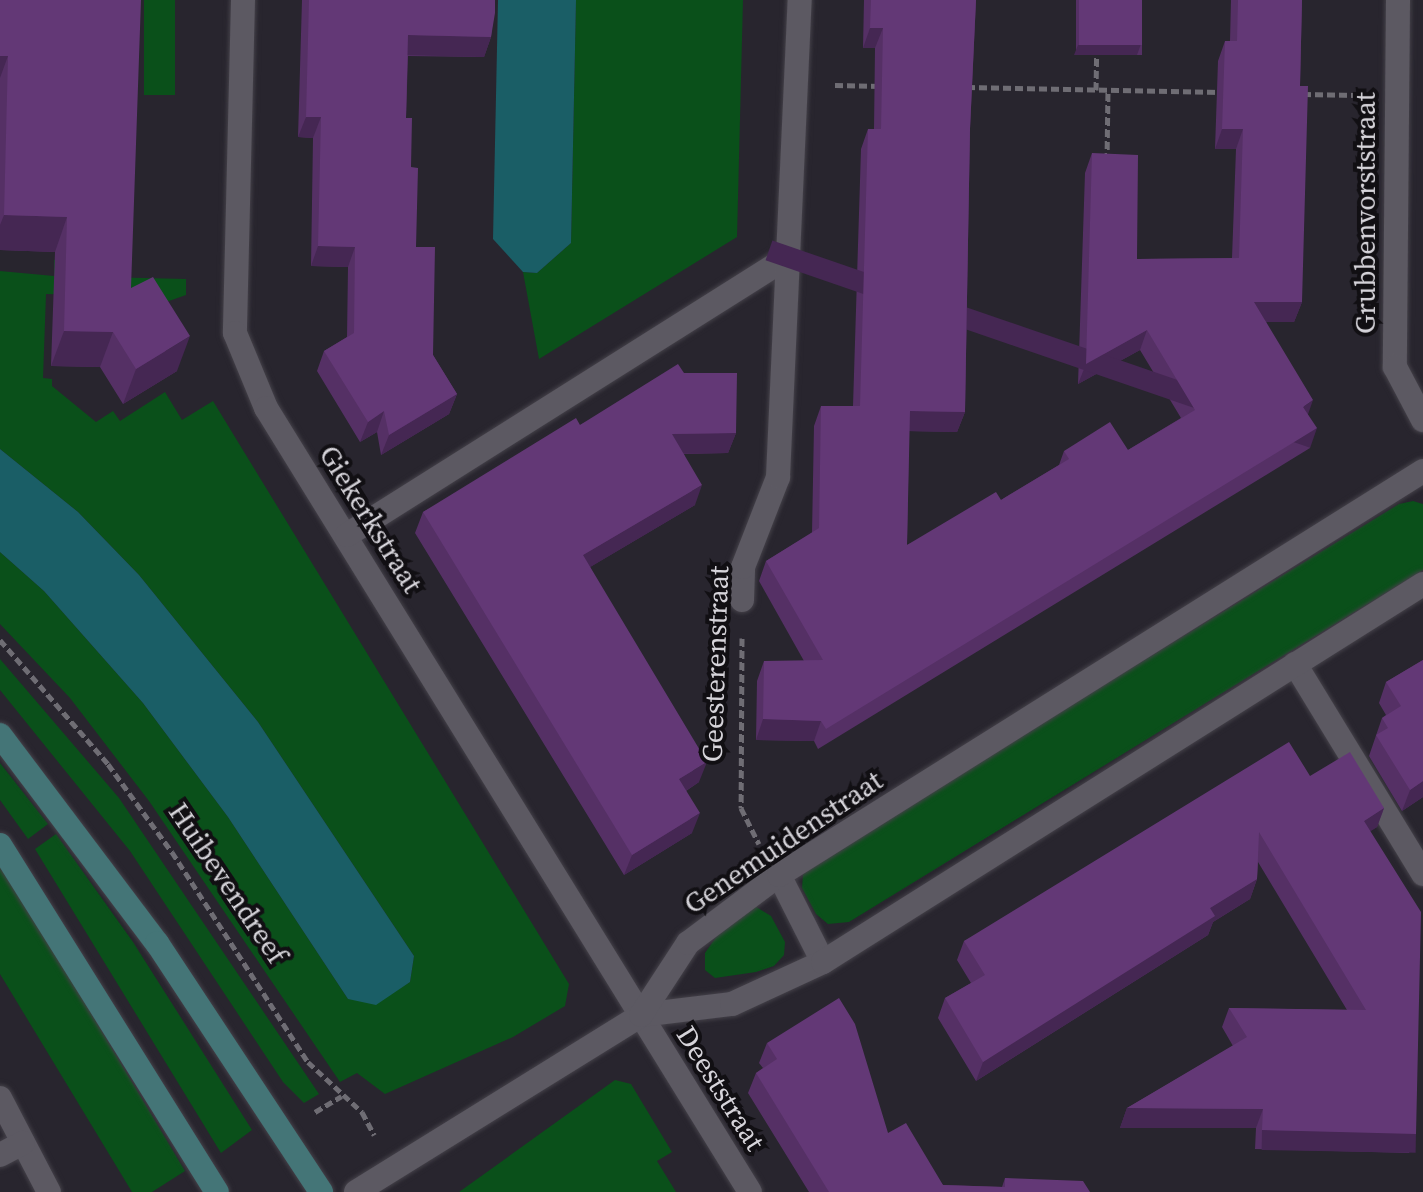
<!DOCTYPE html>
<style>
body{margin:0}
#map{position:relative;width:1423px;height:1192px;overflow:hidden;background:#28252e;font-family:"Source Serif 4",serif}
div>[style]{position:absolute}
[style*='--x']{left:calc(var(--x)*1px);top:calc(var(--y)*1px);width:calc(var(--w)*1px);rotate:calc(var(--a)*1deg)}
.green>*{inset:0;background:#0a501a;transform-origin:0 0}
.water>*{inset:0;background:#1a5e66}
.path>*{height:5px;margin-top:-2.5px;transform-origin:0;background:repeating-linear-gradient(90deg,#6f6d74 0 8px,transparent 0 12px)}
.roads{filter:drop-shadow(0 0 2px #444149) drop-shadow(0 0 2px #444149)}
.lane>*{height:24px;margin:-12px;padding:0 12px;transform-origin:12px;border-radius:12px;background:#5c5962}
.street>*{height:24px;margin:-12px;padding:0 12px;transform-origin:12px;border-radius:12px;background:#5c5962}
.secondary>*{height:24px;margin:-12px;padding:0 12px;transform-origin:12px;border-radius:12px;background:#447577}
.wall>*{inset:0;background:#553065;transform-origin:0 0}
.shaded-wall>*{inset:0;background:#452753;transform-origin:0 0}
.building>*{inset:0;background:#633876;transform-origin:0 0}
span{translate:-50% -50%;white-space:nowrap;text-align:center;line-height:1.15;-webkit-text-stroke:8px #110f13;paint-order:stroke}
.street-label{font-size:28px;color:#d6d4da}
</style>
<div id="map">
<div class="green">
<i style="left:144px;top:0;width:31px;height:95px"></i>
<i style="clip-path:polygon(576px 0,743px 0,737px 237px,539px 359px,523px 272px,537px 273px,571px 243px)"></i>
<i style="clip-path:polygon(54px 260px,59px 260px,59px 276px,186px 279px,186px 295px,152px 307px,146px 297px,46px 294px,43px 378px,52px 379px,52px 386px,96px 422px,113px 411px,120px 421px,165px 392px,182px 420px,213px 401px,569px 984px,565px 1006px,513px 1037px,385px 1094px,357px 1073px,340px 1082px,149px 801px,70px 698px,0 624px,0 552px,44px 591px,143px 703px,228px 817px,348px 999px,379px 1001px,410px 982px,414px 956px,258px 722px,139px 575px,78px 512px,0 449px,0 271px,54px 276px)"></i>
<i style="clip-path:polygon(1413px 501px,1423px 504px,1423px 570px,849px 922px,828px 924px,816px 914px,802px 888px,803px 874px,813px 863px,1399px 504px)"></i>
<i style="clip-path:polygon(0 659px,119px 798px,319px 1094px,304px 1103px,283px 1082px,130px 851px,0 690px)"></i>
<i style="clip-path:polygon(0 763px,48px 824px,28px 839px,0 800px)"></i>
<i style="clip-path:polygon(56px 834px,133px 942px,252px 1130px,221px 1153px,35px 849px)"></i>
<i style="clip-path:polygon(0 861px,185px 1171px,152px 1192px,132px 1192px,0 974px)"></i>
<i style="clip-path:polygon(753px 905px,771px 916px,785px 942px,784px 955px,774px 966px,756px 972px,715px 978px,705px 970px,705px 953px,721px 930px)"></i>
<i style="clip-path:polygon(615px 1080px,631px 1084px,672px 1152px,657px 1161px,676px 1192px,459px 1192px)"></i>
</div>
<div class="water">
<i style="clip-path:polygon(498px 0,576px 0,571px 243px,537px 273px,523px 272px,493px 239px)"></i>
<i style="clip-path:polygon(0 449px,78px 512px,139px 575px,258px 722px,414px 956px,410px 982px,376px 1005px,348px 999px,228px 817px,143px 703px,44px 591px,0 552px)"></i>
</div>
<div class="path">
<i style="--x:835;--y:85;--w:46;--a:1.2"></i>
<i style="--x:967;--y:87;--w:254;--a:1.1"></i>
<i style="--x:1096;--y:90;--w:39;--a:-89"></i>
<i style="--x:1303;--y:94;--w:54;--a:1.1"></i>
<i style="--x:1107;--y:161;--w:71;--a:-89.2"></i>
<i style="--x:742;--y:638;--w:170;--a:90.3"></i>
<i style="--x:741;--y:808;--w:40;--a:63.4"></i>
<i style="--x:0;--y:640;--w:164;--a:48.9"></i>
<i style="--x:108;--y:764;--w:109;--a:54"></i>
<i style="--x:172;--y:852;--w:250;--a:57.1"></i>
<i style="--x:308;--y:1062;--w:74;--a:42.8"></i>
<i style="--x:362;--y:1112;--w:26;--a:62"></i>
<i style="--x:315;--y:1112;--w:31;--a:-31"></i>
</div>
<div class="roads">
<div class="lane">
<i style="--x:0;--y:1098;--w:106;--a:62.5"></i>
<i style="--x:0;--y:1155;--w:26;--a:-28"></i>
</div>
<div class="street">
<i style="--x:243;--y:0;--w:333;--a:91.4"></i>
<i style="--x:235;--y:333;--w:81;--a:67.5"></i>
<i style="--x:266;--y:408;--w:921;--a:58.31"></i>
<i style="--x:1398;--y:0;--w:367;--a:90.5"></i>
<i style="--x:1395;--y:367;--w:60;--a:62.2"></i>
<i style="--x:347;--y:535;--w:521;--a:-32.23"></i>
<i style="--x:742;--y:600;--w:33;--a:-88"></i>
<i style="--x:743;--y:567;--w:97;--a:-68.7"></i>
<i style="--x:778;--y:477;--w:478;--a:-87.4"></i>
<i style="--x:1295;--y:664;--w:246;--a:58.6"></i>
<i style="--x:779;--y:875;--w:97;--a:63.2"></i>
<i style="--x:641;--y:1015;--w:92;--a:-6.9"></i>
<i style="--x:732;--y:1004;--w:100;--a:-24.8"></i>
<i style="--x:823;--y:962;--w:709;--a:-32.21"></i>
<i style="--x:356;--y:1192;--w:335;--a:-31.8"></i>
<i style="--x:641;--y:1015;--w:86;--a:-56.9"></i>
<i style="--x:688;--y:943;--w:114;--a:-36.8"></i>
<i style="--x:779;--y:875;--w:760;--a:-32.1"></i>
</div>
<div class="secondary">
<i style="--x:0;--y:735;--w:261;--a:53"></i>
<i style="--x:157;--y:943;--w:298;--a:56.6"></i>
<i style="--x:0;--y:845;--w:409;--a:58"></i>
</div>
</div>
<div class="wall">
<i style="clip-path:polygon(0 0,131px 288px,177px 371px,123px 404px,100px 367px,51px 366px,55px 252px,0 250px)"></i>
<i style="clip-path:polygon(302px 0,495px 0,491px 37px,484px 57px,408px 56px,406px 118px,416px 247px,433px 355px,457px 394px,449px 414px,381px 455px,377px 432px,360px 442px,317px 371px,324px 351px,347px 337px,348px 267px,311px 266px,313px 138px,298px 137px)"></i>
<i style="clip-path:polygon(864px 0,976px 0,970px 129px,965px 412px,957px 432px,909px 431px,907px 545px,1001px 500px,1059px 465px,1064px 451px,1128px 450px,1181px 418px,1140px 350px,1078px 384px,1085px 173px,1092px 153px,1137px 259px,1232px 258px,1236px 149px,1215px 149px,1218px 61px,1225px 41px,1230px 41px,1231px 0,1302px 0,1300px 86px,1302px 302px,1294px 322px,1266px 322px,1308px 414px,1310px 448px,818px 749px,814px 741px,756px 740px,757px 681px,764px 661px,804px 661px,759px 581px,766px 561px,812px 533px,814px 426px,821px 406px,853px 406px,861px 149px,868px 129px,874px 129px,875px 48px,863px 48px)"></i>
<i style="left:1076px;top:0;width:66px;height:55px"></i>
<i style="clip-path:polygon(684px 373px,736px 433px,728px 453px,684px 454px,695px 505px,590px 567px,699px 782px,686px 791px,692px 833px,624px 875px,415px 533px,423px 512px,580px 425px)"></i>
<i style="clip-path:polygon(1423px 660px,1423px 797px,1402px 811px,1369px 756px,1382px 718px,1386px 715px,1379px 703px,1386px 682px)"></i>
<i style="clip-path:polygon(1310px 776px,1384px 808px,1377px 827px,1370px 831px,1416px 1134px,1409px 1153px,1255px 1149px,1256px 1128px,1120px 1128px,1127px 1108px,1233px 1046px,1222px 1027px,1229px 1008px,1347px 1010px,1258px 862px,1257px 879px,1250px 899px,1213px 922px,1208px 935px,976px 1081px,938px 1018px,945px 998px,971px 983px,957px 960px,964px 941px)"></i>
<i style="clip-path:polygon(767px 1043px,888px 1133px,943px 1185px,1002px 1187px,1005px 1178px,1090px 1192px,809px 1192px,748px 1093px,756px 1073px,763px 1068px,759px 1063px)"></i>
</div>
<div class="shaded-wall">
<i style="clip-path:polygon(870px 28px,883px 28px,875px 48px,863px 48px)"></i>
<i style="clip-path:polygon(408px 35px,491px 37px,484px 57px,401px 55px)"></i>
<i style="clip-path:polygon(1141px 44px,1137px 55px,1074px 55px,1078px 45px)"></i>
<i style="clip-path:polygon(0 56px,8px 56px,0 78px)"></i>
<i style="clip-path:polygon(306px 117px,321px 117px,313px 138px,298px 137px)"></i>
<i style="clip-path:polygon(1222px 129px,1243px 129px,1236px 149px,1215px 149px)"></i>
<i style="clip-path:polygon(4px 215px,67px 217px,55px 252px,0 250px,0 225px)"></i>
<i style="clip-path:polygon(318px 246px,355px 247px,348px 267px,311px 266px)"></i>
<i style="clip-path:polygon(1254px 302px,1302px 302px,1294px 322px,1247px 322px)"></i>
<i style="clip-path:polygon(1147px 330px,1140px 350px,1078px 384px,1086px 364px)"></i>
<i style="clip-path:polygon(64px 331px,113px 332px,100px 367px,51px 366px)"></i>
<i style="clip-path:polygon(190px 336px,177px 371px,123px 404px,136px 369px)"></i>
<i style="clip-path:polygon(457px 394px,449px 414px,381px 455px,389px 435px)"></i>
<i style="clip-path:polygon(1313px 400px,1306px 420px,1303px 407px)"></i>
<i style="clip-path:polygon(384px 411px,377px 432px,360px 442px,368px 422px)"></i>
<i style="clip-path:polygon(910px 411px,965px 412px,957px 432px,903px 431px)"></i>
<i style="left:1317px;top:428px;width:21px;height:576px;rotate:109deg"></i>
<i style="clip-path:polygon(736px 433px,728px 453px,665px 454px,672px 434px)"></i>
<i style="clip-path:polygon(702px 485px,695px 505px,575px 576px,583px 555px)"></i>
<i style="clip-path:polygon(763px 719px,821px 721px,814px 741px,756px 740px)"></i>
<i style="clip-path:polygon(707px 762px,699px 782px,672px 800px,679px 779px)"></i>
<i style="clip-path:polygon(1423px 781px,1423px 797px,1402px 811px,1410px 790px)"></i>
<i style="clip-path:polygon(1384px 808px,1377px 827px,1357px 840px,1364px 821px)"></i>
<i style="clip-path:polygon(700px 813px,692px 833px,624px 875px,632px 855px)"></i>
<i style="clip-path:polygon(1257px 879px,1250px 899px,1213px 922px,1208px 935px,976px 1081px,983px 1062px,1210px 908px)"></i>
<i style="clip-path:polygon(1127px 1108px,1263px 1109px,1256px 1128px,1120px 1128px)"></i>
<i style="left:1262px;top:1130px;width:154px;height:20px;rotate:1deg"></i>
</div>
<div class="building">
<i style="clip-path:polygon(0 0,141px 0,131px 288px,153px 277px,190px 336px,136px 369px,113px 332px,64px 331px,67px 217px,4px 215px,8px 56px,0 56px)"></i>
<i style="clip-path:polygon(309px 0,495px 0,495px 13px,491px 37px,408px 35px,406px 118px,412px 118px,411px 167px,418px 168px,416px 247px,435px 247px,433px 355px,457px 394px,389px 435px,384px 411px,368px 422px,324px 351px,354px 333px,355px 247px,318px 246px,321px 117px,306px 117px)"></i>
<i style="clip-path:polygon(871px 0,976px 0,970px 129px,965px 412px,910px 411px,907px 545px,996px 492px,1001px 500px,1069px 459px,1064px 451px,1110px 422px,1128px 450px,1195px 410px,1147px 330px,1086px 364px,1092px 153px,1138px 155px,1137px 259px,1239px 258px,1243px 129px,1222px 129px,1225px 41px,1237px 41px,1238px 0,1302px 0,1300px 86px,1308px 86px,1302px 302px,1254px 302px,1313px 400px,1303px 407px,1317px 428px,826px 729px,821px 721px,763px 719px,764px 661px,823px 660px,766px 561px,819px 528px,821px 406px,860px 406px,868px 129px,881px 129px,883px 28px,870px 28px)"></i>
<i style="left:1079px;top:0;width:63px;height:45px"></i>
<i style="clip-path:polygon(678px 364px,684px 373px,737px 373px,736px 433px,672px 434px,702px 485px,583px 555px,707px 762px,679px 779px,700px 813px,632px 855px,423px 512px,576px 418px,580px 425px)"></i>
<i style="clip-path:polygon(1423px 660px,1423px 781px,1410px 790px,1376px 735px,1388px 728px,1382px 718px,1401px 706px,1386px 682px)"></i>
<i style="clip-path:polygon(1289px 742px,1310px 776px,1350px 752px,1384px 808px,1364px 821px,1421px 912px,1416px 1134px,1262px 1130px,1263px 1109px,1127px 1108px,1247px 1037px,1229px 1008px,1366px 1010px,1259px 832px,1257px 879px,1210px 908px,1215px 916px,983px 1062px,945px 998px,985px 975px,964px 941px)"></i>
<i style="clip-path:polygon(839px 998px,855px 1024px,888px 1133px,906px 1123px,943px 1185px,1005px 1187px,1005px 1178px,1083px 1181px,1090px 1192px,829px 1192px,756px 1073px,777px 1059px,767px 1043px)"></i>
</div>
<div class="street-label">
<span style="left:1365px;top:213px;rotate:-90deg">Grubbenvorststraat</span>
<span style="left:371px;top:519px;rotate:58deg">Giekerkstraat</span>
<span style="left:715px;top:664px;rotate:-88deg">Geesterenstraat</span>
<span style="left:783px;top:842px;rotate:-34deg">Genemuidenstraat</span>
<span style="left:228px;top:883px;rotate:56deg">Huibevendreef</span>
<span style="left:721px;top:1088px;rotate:58deg">Deeststraat</span>
</div>
</div>
